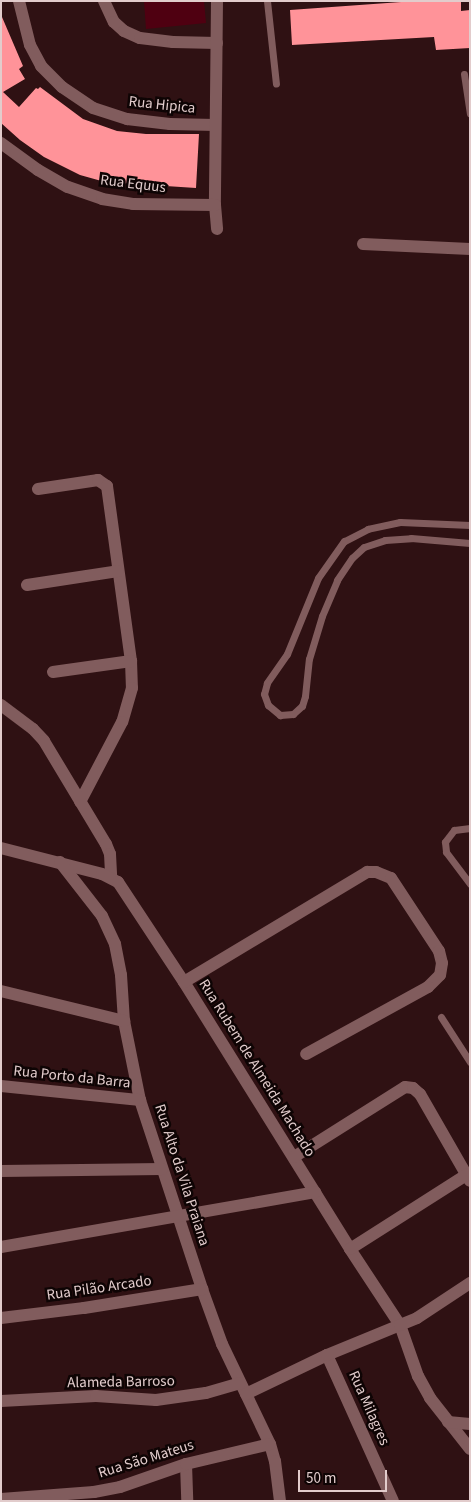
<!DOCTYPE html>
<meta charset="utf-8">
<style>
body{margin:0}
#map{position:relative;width:471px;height:1502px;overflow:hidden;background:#2f1113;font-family:"Source Sans 3",sans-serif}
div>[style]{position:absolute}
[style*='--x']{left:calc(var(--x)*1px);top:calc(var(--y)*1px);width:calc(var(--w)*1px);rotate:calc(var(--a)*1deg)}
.green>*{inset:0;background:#4f0011}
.building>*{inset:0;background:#ff9399}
.lane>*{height:7px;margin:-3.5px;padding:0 3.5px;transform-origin:3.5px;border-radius:3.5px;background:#815c5d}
.street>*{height:12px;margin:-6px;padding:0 6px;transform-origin:6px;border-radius:6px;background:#815c5d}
.secondary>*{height:12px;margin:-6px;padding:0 6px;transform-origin:6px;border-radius:6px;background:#815c5d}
span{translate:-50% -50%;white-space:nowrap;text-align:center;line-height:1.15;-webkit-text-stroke:5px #0e0404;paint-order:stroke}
.street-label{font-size:15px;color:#e2cccc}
.frame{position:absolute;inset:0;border:2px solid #e2cccc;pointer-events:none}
.scale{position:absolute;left:298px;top:1470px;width:89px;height:22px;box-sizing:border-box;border:2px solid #e2cccc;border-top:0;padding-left:6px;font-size:15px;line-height:18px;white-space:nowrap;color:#e2cccc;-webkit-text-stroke:4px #0e0404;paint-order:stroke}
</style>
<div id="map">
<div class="green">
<i style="clip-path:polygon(144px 1px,204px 1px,206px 23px,146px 29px)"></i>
</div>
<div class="building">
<i style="clip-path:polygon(415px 1px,461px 1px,461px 11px,470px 10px,470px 48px,436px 50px,434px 37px,292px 45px,290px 10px)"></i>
<i style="clip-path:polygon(2px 17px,23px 66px,19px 69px,25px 79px,3px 92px,19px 107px,36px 88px,38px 89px,40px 87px,83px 119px,117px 131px,146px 134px,199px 134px,196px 188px,105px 182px,80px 175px,44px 157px,20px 140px,1px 123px)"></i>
</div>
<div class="lane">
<i style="--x:267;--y:1;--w:83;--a:83.8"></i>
<i style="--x:464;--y:74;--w:40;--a:81.5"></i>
<i style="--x:470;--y:525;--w:70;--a:-177.5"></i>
<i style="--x:400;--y:522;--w:33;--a:168"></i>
<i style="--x:368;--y:529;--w:27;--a:153"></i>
<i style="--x:344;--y:541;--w:45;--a:125.1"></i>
<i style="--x:318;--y:578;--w:82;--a:112.2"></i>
<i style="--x:287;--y:654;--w:35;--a:125"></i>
<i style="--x:267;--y:683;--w:11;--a:105"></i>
<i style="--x:264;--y:694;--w:12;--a:70"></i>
<i style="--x:268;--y:705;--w:16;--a:40"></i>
<i style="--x:280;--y:715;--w:13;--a:-4"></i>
<i style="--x:293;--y:714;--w:12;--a:-42"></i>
<i style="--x:302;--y:706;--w:10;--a:-73"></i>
<i style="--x:305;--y:696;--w:37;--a:-84"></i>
<i style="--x:309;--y:659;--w:45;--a:-73.2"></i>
<i style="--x:322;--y:616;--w:39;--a:-67"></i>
<i style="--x:337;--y:580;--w:27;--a:-56"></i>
<i style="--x:352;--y:558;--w:16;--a:-43"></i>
<i style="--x:364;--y:547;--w:22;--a:-18"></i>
<i style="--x:385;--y:540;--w:26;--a:-4"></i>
<i style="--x:411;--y:538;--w:59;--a:4.8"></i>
<i style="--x:470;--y:828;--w:16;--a:173"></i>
<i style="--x:454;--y:830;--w:15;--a:127"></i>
<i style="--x:445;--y:842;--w:10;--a:84"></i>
<i style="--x:446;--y:852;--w:40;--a:53"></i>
<i style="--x:441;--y:1017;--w:54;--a:57.2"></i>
</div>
<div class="street">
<i style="--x:19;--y:1;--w:45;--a:76"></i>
<i style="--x:30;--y:45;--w:24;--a:62"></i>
<i style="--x:41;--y:66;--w:30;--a:45"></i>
<i style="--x:62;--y:87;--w:37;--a:34"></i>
<i style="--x:93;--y:108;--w:36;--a:18"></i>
<i style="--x:127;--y:119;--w:43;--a:6.6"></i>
<i style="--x:170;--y:124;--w:45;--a:1.3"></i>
<i style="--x:104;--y:1;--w:23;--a:65"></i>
<i style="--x:114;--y:22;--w:13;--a:42"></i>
<i style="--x:124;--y:31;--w:17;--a:24"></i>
<i style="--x:140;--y:38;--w:33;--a:7"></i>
<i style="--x:173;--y:42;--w:44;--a:1.3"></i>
<i style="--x:217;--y:1;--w:204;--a:90.6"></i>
<i style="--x:215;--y:205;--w:24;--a:85"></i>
<i style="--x:1;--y:143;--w:46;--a:36.1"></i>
<i style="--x:38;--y:170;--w:34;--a:30"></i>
<i style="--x:68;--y:187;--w:36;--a:19"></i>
<i style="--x:102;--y:199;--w:31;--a:9"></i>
<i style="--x:133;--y:204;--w:82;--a:0.7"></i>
<i style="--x:363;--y:244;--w:107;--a:2.7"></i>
<i style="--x:38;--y:489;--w:61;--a:-8.5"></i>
<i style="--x:98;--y:480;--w:11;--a:34"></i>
<i style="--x:107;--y:486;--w:177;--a:82.2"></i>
<i style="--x:131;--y:661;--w:27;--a:88"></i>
<i style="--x:132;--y:688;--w:35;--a:106"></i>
<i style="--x:122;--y:722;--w:90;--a:117.7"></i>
<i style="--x:27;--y:585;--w:92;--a:-8.7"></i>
<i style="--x:53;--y:672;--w:79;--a:-8"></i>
<i style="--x:1;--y:705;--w:40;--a:37"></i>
<i style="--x:33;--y:729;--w:16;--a:47"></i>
<i style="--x:44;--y:741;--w:120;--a:59"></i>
<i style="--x:106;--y:844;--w:11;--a:68"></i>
<i style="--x:110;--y:854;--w:22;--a:87"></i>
<i style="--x:1;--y:848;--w:104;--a:14.4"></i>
<i style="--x:102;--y:874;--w:18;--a:27"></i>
<i style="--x:118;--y:882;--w:120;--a:56.6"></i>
<i style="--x:184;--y:982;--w:314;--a:58.1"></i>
<i style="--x:350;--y:1249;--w:91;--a:56.7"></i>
<i style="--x:400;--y:1325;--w:54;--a:70.6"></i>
<i style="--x:418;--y:1376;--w:25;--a:61"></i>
<i style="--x:430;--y:1398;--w:65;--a:51.9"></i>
<i style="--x:60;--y:862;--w:68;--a:52.1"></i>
<i style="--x:102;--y:916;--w:31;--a:65"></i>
<i style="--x:115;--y:944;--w:32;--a:79"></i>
<i style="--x:121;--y:975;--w:46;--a:86.3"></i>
<i style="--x:124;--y:1021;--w:81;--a:78.6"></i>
<i style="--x:140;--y:1100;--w:199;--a:71.8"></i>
<i style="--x:202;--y:1289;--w:59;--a:70"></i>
<i style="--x:222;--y:1344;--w:111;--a:64.4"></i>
<i style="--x:270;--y:1444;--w:18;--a:74"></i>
<i style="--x:275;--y:1461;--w:40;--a:82.9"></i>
<i style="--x:184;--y:982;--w:214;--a:-31"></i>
<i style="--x:367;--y:872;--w:9;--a:0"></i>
<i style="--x:376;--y:872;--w:16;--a:22"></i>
<i style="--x:391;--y:878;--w:87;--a:56.7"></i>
<i style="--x:439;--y:951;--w:12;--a:76"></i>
<i style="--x:442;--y:963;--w:12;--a:99"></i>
<i style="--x:440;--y:975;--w:17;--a:135"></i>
<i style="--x:428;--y:987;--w:139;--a:151.2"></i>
<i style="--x:1;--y:991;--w:127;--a:13.7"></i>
<i style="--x:1;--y:1086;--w:140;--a:5.8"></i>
<i style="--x:294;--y:1157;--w:131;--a:-32.2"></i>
<i style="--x:405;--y:1087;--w:8;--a:7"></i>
<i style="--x:413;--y:1088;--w:9;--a:41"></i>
<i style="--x:420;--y:1094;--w:100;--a:60.1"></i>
<i style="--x:1;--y:1171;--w:161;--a:-0.7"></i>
<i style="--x:1;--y:1247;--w:319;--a:-9.9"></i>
<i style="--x:350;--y:1249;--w:138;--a:-32.5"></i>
<i style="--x:1;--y:1318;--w:84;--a:-6.9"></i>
<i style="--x:84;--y:1308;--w:120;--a:-9.1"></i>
<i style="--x:327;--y:1355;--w:160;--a:65.7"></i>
<i style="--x:246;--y:1394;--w:90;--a:-25.7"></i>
<i style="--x:327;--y:1355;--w:79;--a:-22.3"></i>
<i style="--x:1;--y:1401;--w:95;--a:-3"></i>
<i style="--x:96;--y:1396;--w:60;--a:3.8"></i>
<i style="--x:156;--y:1400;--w:50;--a:-8"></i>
<i style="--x:206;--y:1393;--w:35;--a:-16"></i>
<i style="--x:448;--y:1422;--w:22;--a:5"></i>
<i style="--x:186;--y:1464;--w:37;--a:88"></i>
<i style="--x:1;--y:1499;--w:93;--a:-4.3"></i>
<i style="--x:94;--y:1492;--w:26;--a:-11"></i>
<i style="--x:120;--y:1487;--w:70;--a:-19.2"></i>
<i style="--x:186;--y:1464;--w:86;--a:-13.4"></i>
</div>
<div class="secondary">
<i style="--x:400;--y:1325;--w:18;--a:-22"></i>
<i style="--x:417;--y:1318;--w:64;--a:-33.4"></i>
</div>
<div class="street-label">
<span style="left:162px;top:105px;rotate:6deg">Rua Hipica</span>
<span style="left:133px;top:184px;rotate:7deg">Rua Equus</span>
<span style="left:257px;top:1068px;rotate:58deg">Rua Rubem de Almeida Machado</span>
<span style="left:72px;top:1077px;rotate:6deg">Rua Porto da Barra</span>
<span style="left:182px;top:1175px;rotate:72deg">Rua Alto da Vila Praiana</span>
<span style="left:99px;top:1288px;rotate:-8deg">Rua Pilão Arcado</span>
<span style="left:121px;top:1382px;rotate:-1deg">Alameda Barroso</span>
<span style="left:369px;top:1408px;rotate:66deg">Rua Milagres</span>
<span style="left:146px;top:1459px;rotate:-17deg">Rua São Mateus</span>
</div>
<div class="frame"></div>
<div class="scale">50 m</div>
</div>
